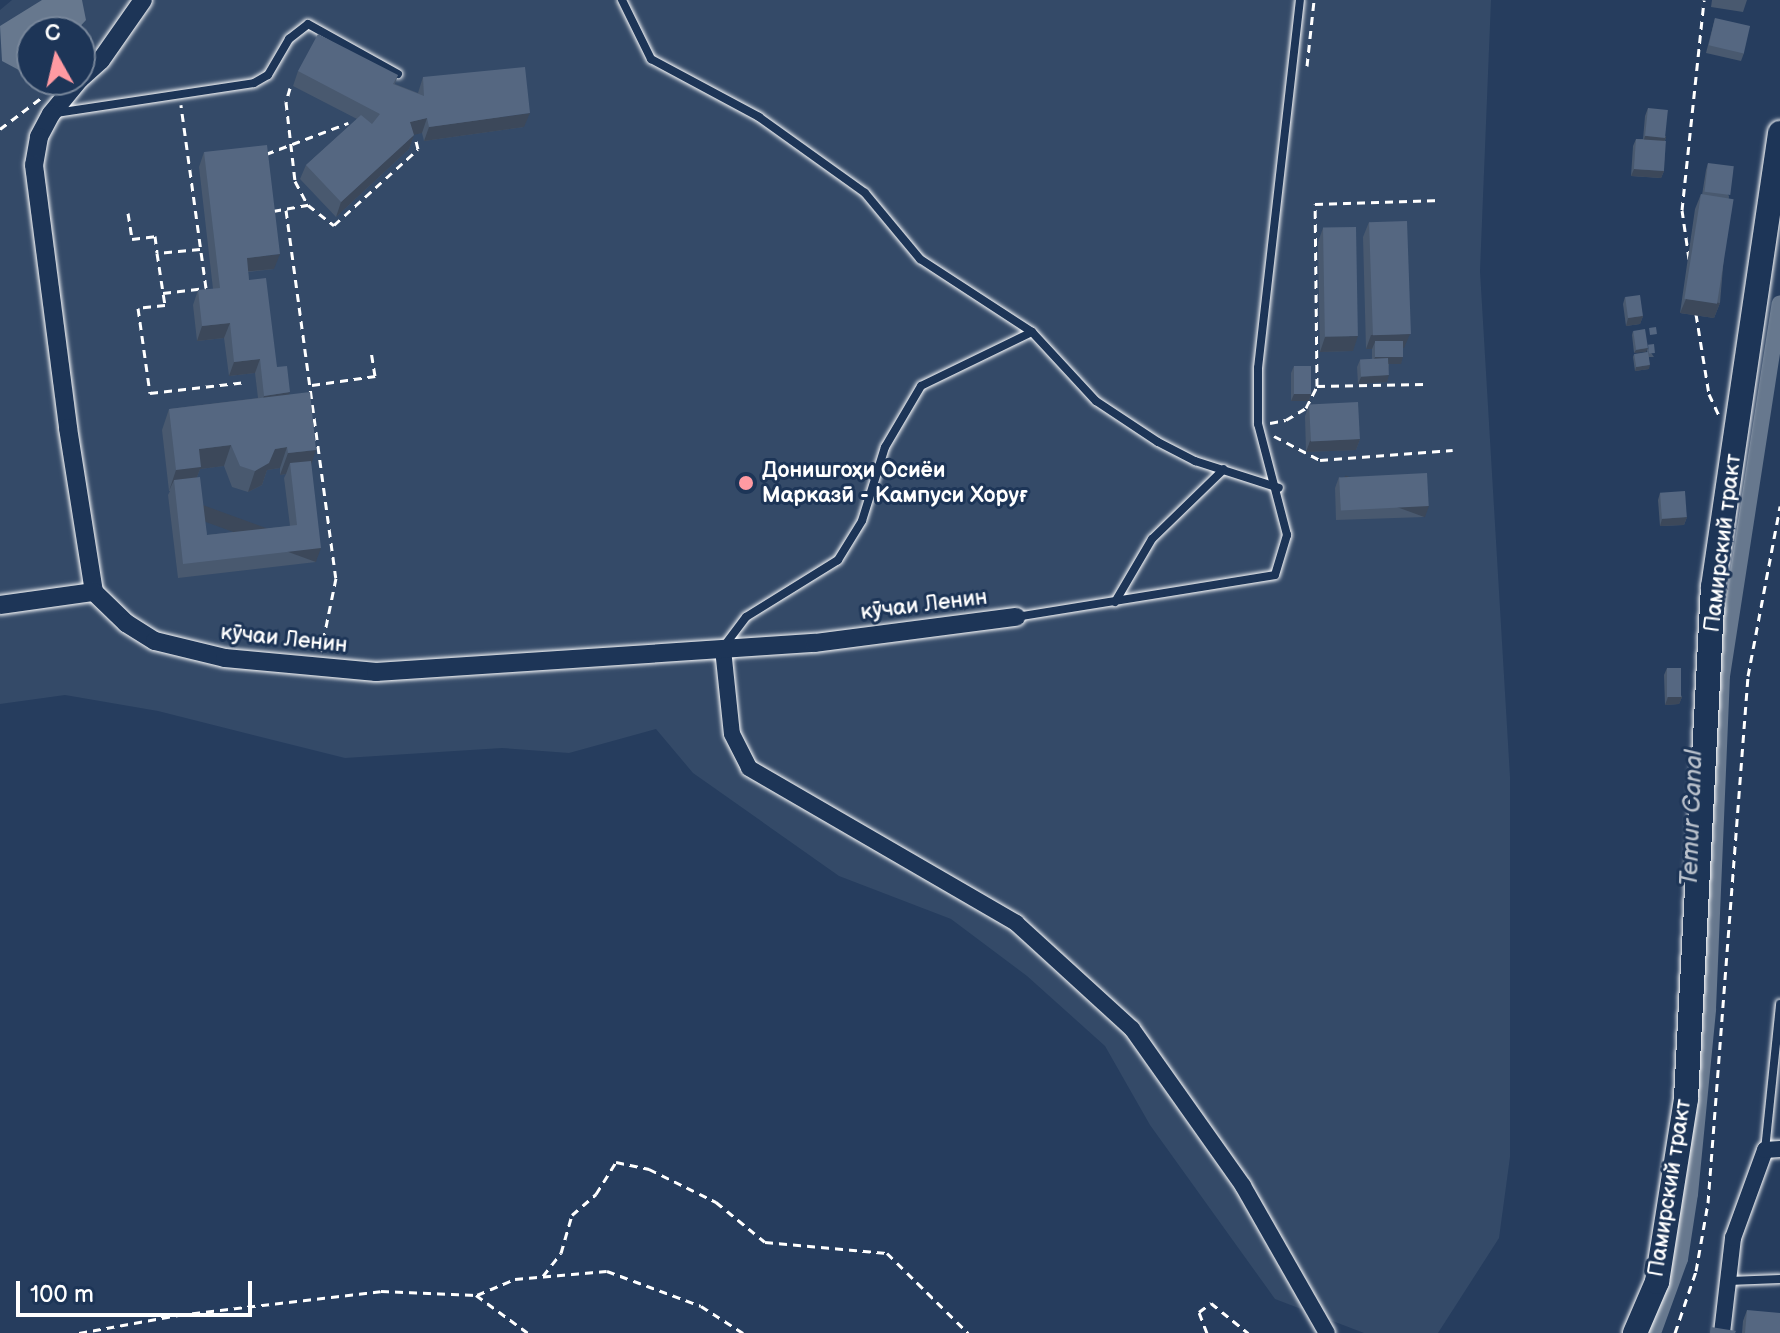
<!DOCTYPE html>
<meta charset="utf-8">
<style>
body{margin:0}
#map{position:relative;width:1780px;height:1333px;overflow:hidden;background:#263d5e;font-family:"Balsamiq Sans",sans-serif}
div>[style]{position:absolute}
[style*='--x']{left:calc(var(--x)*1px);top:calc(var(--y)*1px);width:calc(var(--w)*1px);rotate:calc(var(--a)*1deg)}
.built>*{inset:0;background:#344a68}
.water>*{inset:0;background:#67788e}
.canal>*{height:16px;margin:-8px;padding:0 8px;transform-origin:8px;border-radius:8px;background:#67788e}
.path>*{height:3px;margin-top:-1.5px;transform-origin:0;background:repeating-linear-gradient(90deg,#fff 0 8px,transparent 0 14px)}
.roads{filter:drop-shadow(0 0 2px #fff) drop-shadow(0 0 2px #fff)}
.service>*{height:8px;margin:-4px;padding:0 4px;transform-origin:4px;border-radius:4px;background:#1d3557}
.minor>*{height:16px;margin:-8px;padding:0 8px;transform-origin:8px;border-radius:8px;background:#1d3557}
.tertiary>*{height:18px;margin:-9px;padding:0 9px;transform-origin:9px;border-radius:9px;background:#1d3557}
.primary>*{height:24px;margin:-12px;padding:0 12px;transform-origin:12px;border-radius:12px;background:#1d3557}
.wall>*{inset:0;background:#49596f}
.shaded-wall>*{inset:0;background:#3c485a;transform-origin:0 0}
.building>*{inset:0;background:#556781;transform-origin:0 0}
.dots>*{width:22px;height:22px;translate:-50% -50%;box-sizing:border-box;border:4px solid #1d3557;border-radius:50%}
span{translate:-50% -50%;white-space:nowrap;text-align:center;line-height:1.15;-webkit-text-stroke:6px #1d3557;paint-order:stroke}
.poi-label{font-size:22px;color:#fff;font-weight:700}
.left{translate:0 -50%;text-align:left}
.street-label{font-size:22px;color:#fff}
.water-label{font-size:24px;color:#bbc2cc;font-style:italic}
.north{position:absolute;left:16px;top:16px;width:80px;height:80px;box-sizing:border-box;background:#1d3557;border:2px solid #77869a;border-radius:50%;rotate:352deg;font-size:22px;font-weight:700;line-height:32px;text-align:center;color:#fff}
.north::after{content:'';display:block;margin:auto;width:28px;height:36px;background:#ff9aa2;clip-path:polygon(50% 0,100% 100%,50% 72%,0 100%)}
.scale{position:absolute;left:16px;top:1281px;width:236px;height:36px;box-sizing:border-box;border:4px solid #fff;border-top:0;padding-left:10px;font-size:24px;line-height:28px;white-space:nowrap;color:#fff;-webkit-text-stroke:6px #1d3557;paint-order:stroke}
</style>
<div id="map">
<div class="built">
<i style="clip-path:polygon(evenodd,12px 0,1491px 0,1480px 271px,1510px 777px,1510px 1157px,1499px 1238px,1438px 1333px,1364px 1333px,1275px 1299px,1150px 1125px,1105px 1046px,1027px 976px,951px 919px,839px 876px,693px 773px,656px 729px,569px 753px,502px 748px,345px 758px,158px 711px,65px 695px,0 704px,0 10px,12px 0,32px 32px,80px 32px,80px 80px,32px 80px,32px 32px)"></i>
</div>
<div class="water">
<i style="clip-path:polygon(42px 0,82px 0,86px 20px,75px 32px,32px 32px,32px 77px,2px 61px,0 26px)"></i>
</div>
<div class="canal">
<i style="--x:1653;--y:1333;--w:79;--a:-70"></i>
<i style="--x:1680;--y:1259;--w:66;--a:-81.3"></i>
<i style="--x:1690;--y:1194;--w:186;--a:-84.4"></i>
<i style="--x:1708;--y:1009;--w:333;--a:-87.6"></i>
<i style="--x:1722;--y:676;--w:377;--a:-81.2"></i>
</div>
<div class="path">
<i style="--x:1307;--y:66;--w:66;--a:-83.9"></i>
<i style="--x:290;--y:88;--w:15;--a:106"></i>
<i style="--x:286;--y:102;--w:80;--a:83.5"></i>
<i style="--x:295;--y:181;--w:27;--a:62"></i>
<i style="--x:308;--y:205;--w:33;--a:38"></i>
<i style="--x:334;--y:225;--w:113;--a:-42.1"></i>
<i style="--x:418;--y:149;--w:8;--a:-104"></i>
<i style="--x:0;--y:129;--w:51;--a:-37.1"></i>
<i style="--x:266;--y:154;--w:88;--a:-20.7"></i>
<i style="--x:286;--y:210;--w:371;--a:82.3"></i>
<i style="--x:336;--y:578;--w:75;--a:101.6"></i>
<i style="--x:273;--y:211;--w:36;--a:-10"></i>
<i style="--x:128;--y:213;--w:26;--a:81"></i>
<i style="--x:132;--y:239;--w:23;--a:-7"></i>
<i style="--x:155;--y:236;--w:17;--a:83"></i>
<i style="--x:200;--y:249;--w:43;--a:174.7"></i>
<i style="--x:157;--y:253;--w:53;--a:81.3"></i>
<i style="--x:165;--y:305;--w:27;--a:174"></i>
<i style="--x:138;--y:308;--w:86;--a:82"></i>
<i style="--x:150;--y:393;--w:97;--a:-6.5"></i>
<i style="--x:1689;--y:259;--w:49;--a:-98.1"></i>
<i style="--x:1682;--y:210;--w:211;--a:-84"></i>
<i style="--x:163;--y:293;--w:43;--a:-6.6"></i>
<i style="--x:206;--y:288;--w:185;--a:-97.8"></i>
<i style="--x:1696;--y:314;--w:81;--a:80.8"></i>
<i style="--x:1709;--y:394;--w:23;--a:65"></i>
<i style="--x:312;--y:385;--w:64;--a:-8.1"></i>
<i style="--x:375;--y:376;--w:25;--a:-99"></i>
<i style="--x:1317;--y:386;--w:107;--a:-1.1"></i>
<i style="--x:1270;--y:423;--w:16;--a:-11"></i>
<i style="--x:1286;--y:420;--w:23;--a:-31"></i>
<i style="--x:1306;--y:408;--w:25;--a:-63"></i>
<i style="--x:1317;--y:386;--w:182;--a:-90.6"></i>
<i style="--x:1315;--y:204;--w:126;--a:-1.8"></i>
<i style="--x:1274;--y:436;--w:52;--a:27.6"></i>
<i style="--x:1320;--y:460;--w:133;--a:-4.3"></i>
<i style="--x:543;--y:1276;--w:29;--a:-52"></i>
<i style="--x:561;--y:1253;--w:40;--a:-74"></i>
<i style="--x:572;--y:1215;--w:32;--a:-41"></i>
<i style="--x:596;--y:1194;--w:38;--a:-58"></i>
<i style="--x:616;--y:1162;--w:34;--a:12"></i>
<i style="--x:649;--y:1169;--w:75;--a:26.2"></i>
<i style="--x:716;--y:1202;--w:63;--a:39.2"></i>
<i style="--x:765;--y:1242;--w:122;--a:5.2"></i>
<i style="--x:887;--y:1253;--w:114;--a:44.6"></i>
<i style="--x:477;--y:1295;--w:41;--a:-22.8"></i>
<i style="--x:515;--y:1279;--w:92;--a:-5"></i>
<i style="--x:607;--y:1271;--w:100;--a:20.4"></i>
<i style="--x:701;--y:1306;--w:50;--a:32.7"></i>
<i style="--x:79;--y:1333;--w:101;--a:-10.3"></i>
<i style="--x:178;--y:1315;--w:204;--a:-6.7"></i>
<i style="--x:381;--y:1291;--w:95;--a:2.4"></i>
<i style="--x:476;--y:1295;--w:64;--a:36.2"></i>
<i style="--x:1207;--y:1333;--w:22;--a:-111"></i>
<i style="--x:1199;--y:1312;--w:15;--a:-37"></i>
<i style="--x:1211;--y:1303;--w:48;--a:39"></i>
<i style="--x:1675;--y:1333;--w:65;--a:-71.3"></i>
<i style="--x:1696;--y:1271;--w:69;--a:-80"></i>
<i style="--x:1708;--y:1203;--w:529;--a:-85.66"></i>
<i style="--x:1748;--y:676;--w:173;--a:-79.3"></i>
</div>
<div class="roads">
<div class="service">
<i style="--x:622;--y:0;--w:66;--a:63.8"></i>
<i style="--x:651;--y:59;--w:123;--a:28.2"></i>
<i style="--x:759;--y:117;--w:130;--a:35.6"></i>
<i style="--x:865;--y:193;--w:86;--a:50.2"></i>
<i style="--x:920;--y:259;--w:134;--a:33.1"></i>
<i style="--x:1032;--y:332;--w:123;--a:154.1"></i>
<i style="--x:921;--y:386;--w:71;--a:120.5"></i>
<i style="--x:885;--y:447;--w:77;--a:107.3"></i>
<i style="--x:862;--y:521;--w:46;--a:121.6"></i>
<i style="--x:838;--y:560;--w:108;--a:148.2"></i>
<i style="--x:746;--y:617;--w:39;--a:127"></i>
<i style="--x:56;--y:113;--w:200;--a:-8.6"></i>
<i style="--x:254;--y:83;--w:16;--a:-30"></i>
<i style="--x:268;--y:75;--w:42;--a:-59.7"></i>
<i style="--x:289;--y:39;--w:24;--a:-38"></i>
<i style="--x:308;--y:24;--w:103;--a:29.1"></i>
<i style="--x:1032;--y:332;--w:94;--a:47.2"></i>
<i style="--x:1096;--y:401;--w:74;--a:33.5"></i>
<i style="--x:1158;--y:442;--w:42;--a:27.2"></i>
<i style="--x:1195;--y:461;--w:88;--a:17.8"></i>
<i style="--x:1115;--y:602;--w:73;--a:-59.6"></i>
<i style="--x:1152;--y:539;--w:100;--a:-44.2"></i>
<i style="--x:1016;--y:617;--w:262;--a:-9.2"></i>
<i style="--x:1275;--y:575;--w:42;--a:-73.3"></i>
<i style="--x:1287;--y:535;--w:115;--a:-104.6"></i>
<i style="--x:1258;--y:424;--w:56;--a:-90"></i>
<i style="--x:1258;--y:368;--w:370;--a:-83.5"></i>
<i style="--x:1765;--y:1150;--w:147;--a:-84.1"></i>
<i style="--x:1729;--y:1281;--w:51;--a:-2.2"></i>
</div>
<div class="minor">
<i style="--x:723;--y:649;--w:85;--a:84"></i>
<i style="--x:732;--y:734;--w:38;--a:63"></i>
<i style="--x:749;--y:768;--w:309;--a:30.1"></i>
<i style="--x:1016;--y:923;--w:157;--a:42.4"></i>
<i style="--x:1132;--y:1029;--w:192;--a:54.7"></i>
<i style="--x:1243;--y:1186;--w:169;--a:60.3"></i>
<i style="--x:1722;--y:1333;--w:96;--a:-83.4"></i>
<i style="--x:1733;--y:1238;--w:94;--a:-70"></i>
<i style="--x:1765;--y:1150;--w:15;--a:-4"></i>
</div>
<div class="tertiary">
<i style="--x:80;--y:79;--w:28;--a:-42"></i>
<i style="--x:101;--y:60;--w:73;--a:-55"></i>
<i style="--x:79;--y:80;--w:44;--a:129.5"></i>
<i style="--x:51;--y:114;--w:26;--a:118"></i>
<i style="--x:39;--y:137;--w:28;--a:100"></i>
<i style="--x:34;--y:165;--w:265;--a:82.6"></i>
<i style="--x:68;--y:428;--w:166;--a:81"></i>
<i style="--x:94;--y:592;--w:45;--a:44.1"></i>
<i style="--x:126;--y:623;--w:34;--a:32"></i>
<i style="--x:155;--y:641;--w:72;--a:13.7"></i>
<i style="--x:225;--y:658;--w:152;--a:5.3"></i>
<i style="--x:376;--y:672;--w:440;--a:-3.8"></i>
<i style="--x:815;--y:643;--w:203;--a:-7.4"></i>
<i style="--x:0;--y:605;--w:95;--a:-7.9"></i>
</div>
<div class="primary">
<i style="--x:1635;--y:1333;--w:56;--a:-66.7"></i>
<i style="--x:1657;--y:1282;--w:186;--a:-81"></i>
<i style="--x:1686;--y:1098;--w:512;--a:-86.98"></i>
<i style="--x:1713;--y:587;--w:459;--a:-81.6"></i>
</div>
</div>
<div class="wall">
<i style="clip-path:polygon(1712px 0,1747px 0,1743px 12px,1711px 7px)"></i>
<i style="clip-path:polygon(1715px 18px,1744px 53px,1741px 61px,1706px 53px)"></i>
<i style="clip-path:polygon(298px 71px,398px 75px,395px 84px,418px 93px,423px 77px,524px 127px,424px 141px,422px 133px,414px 134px,409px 149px,336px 217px,300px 179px,306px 165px,357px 119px,293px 86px)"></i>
<i style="clip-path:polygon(1648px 108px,1666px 137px,1665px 141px,1664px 171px,1661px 178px,1631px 176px,1633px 146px,1636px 139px,1643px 139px,1645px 116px)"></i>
<i style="clip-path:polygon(evenodd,204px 152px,274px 269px,248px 272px,249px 280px,277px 367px,289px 395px,311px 464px,316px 562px,178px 578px,168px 495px,170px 491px,169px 491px,162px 430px,169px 409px,258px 398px,255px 373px,229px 376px,224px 338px,197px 341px,193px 305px,198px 290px,213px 289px,199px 167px,204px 152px,224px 466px,232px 487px,248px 492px,262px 485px,267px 470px,280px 468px,280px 475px,286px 474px,284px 478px,290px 526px,207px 535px,197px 477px,200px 469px,224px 466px)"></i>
<i style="clip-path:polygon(1708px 163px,1729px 196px,1720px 303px,1714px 318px,1680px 313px,1695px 209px,1701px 194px,1702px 195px,1706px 170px)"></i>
<i style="clip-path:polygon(1369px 222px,1404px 348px,1403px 348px,1401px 364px,1389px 364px,1387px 382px,1358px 384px,1357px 367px,1360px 360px,1372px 359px,1372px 349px,1366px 349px,1363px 237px)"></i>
<i style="clip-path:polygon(1323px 228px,1353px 351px,1320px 352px,1318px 242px)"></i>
<i style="clip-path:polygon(1625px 297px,1643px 316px,1640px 324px,1626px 326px,1623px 304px)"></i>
<i style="clip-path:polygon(1633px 331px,1647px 347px,1654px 357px,1649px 357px,1649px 369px,1635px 371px,1633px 357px,1634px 354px,1647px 352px,1647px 350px,1634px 353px,1632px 335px)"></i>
<i style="clip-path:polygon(1294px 366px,1311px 393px,1309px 401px,1291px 401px,1291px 373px)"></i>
<i style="clip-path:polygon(1309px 405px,1360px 439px,1356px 450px,1306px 452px,1305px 416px)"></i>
<i style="clip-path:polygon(1339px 477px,1425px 517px,1336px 520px,1335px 488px)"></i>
<i style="clip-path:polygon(1660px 493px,1687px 517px,1684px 525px,1660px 526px,1658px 500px)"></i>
<i style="clip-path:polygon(1667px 668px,1682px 697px,1679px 704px,1665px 705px,1664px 675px)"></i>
<i style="clip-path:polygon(1747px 1310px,1780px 1333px,1742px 1333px,1743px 1321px)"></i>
</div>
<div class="shaded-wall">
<i style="clip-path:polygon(530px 113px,524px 127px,424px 141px,429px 127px)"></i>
<i style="clip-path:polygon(427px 118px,422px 133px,405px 137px,410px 122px)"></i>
<i style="clip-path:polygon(414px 135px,409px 149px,336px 217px,341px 202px)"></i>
<i style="clip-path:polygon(1645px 136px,1666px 137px,1663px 145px,1643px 143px)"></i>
<i style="clip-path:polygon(1634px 169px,1664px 171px,1661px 178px,1631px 176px)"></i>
<i style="clip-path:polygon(280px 254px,274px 269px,241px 272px,247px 258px)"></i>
<i style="clip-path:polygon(1686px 299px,1720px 303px,1714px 318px,1680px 313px)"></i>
<i style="clip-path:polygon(1643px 316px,1640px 324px,1626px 326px,1628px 318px)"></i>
<i style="clip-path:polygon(230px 323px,224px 338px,197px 341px,202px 326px)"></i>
<i style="clip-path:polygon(1410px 334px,1404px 348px,1375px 349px,1375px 342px,1372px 349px,1366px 349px,1371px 335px)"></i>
<i style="clip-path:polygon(1358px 336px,1353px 351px,1320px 352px,1325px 337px)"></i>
<i style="clip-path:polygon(1648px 348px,1646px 352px,1634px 353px,1636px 350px)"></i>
<i style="clip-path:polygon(1375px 357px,1403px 357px,1401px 364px,1372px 364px)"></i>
<i style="clip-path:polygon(260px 359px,255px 373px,229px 376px,234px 362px)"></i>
<i style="clip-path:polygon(1650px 365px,1649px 369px,1635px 371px,1636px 367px)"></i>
<i style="clip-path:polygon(1389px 375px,1387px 382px,1358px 384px,1361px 377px)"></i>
<i style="clip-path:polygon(290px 392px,285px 407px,259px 410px,264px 396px)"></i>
<i style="clip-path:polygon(1311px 393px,1309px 401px,1291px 401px,1294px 394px)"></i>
<i style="clip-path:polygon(1360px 439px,1356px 450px,1306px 452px,1310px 441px)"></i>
<i style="clip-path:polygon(231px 445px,224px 466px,200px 469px,193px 488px,174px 480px,169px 491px,176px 470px,199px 449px)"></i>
<i style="clip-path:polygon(287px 447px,280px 468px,267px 470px,262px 485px,248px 492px,255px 471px,275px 449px)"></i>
<i style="clip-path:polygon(316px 450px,309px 471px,290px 463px,286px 474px,280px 475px,288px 453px)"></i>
<i style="left:1429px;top:506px;width:12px;height:89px;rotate:110deg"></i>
<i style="clip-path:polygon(1687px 517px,1684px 525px,1660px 526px,1662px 519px)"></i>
<i style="left:321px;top:548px;width:15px;height:139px;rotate:110deg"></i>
<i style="clip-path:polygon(1668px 697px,1682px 697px,1679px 704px,1665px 705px)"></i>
</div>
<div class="building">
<i style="left:1715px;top:18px;width:36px;height:28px;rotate:13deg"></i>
<i style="clip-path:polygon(318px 34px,398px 75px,393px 84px,424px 96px,423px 77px,525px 67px,530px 113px,429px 127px,427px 118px,410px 122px,414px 135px,341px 202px,306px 165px,361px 115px,372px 124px,380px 114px,298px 71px)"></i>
<i style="left:1648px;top:108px;width:20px;height:28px;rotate:6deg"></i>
<i style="left:1636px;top:139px;width:30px;height:30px;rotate:4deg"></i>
<i style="clip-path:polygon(267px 145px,280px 254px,247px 258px,249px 280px,266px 278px,277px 367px,287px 366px,290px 392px,264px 396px,260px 359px,234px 362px,230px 323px,202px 326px,198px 290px,220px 288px,204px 152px)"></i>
<i style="left:1708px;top:163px;width:26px;height:29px;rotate:7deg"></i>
<i style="left:1701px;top:194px;width:33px;height:106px;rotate:9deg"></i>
<i style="left:1407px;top:221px;width:113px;height:38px;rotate:88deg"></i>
<i style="left:1356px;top:227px;width:109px;height:33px;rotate:89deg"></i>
<i style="left:1640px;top:295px;width:21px;height:15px;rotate:82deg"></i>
<i style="left:1656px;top:327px;width:7px;height:7px;rotate:82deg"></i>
<i style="left:1645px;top:329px;width:19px;height:12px;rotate:81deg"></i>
<i style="left:1403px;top:341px;width:16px;height:28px;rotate:90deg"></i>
<i style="left:1654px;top:344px;width:9px;height:6px;rotate:84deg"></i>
<i style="left:1648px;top:352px;width:13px;height:14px;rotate:81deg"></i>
<i style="left:1388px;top:358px;width:17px;height:28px;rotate:87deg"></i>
<i style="left:1294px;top:366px;width:17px;height:28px"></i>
<i style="clip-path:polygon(310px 392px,316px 450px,288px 453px,287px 447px,275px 449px,269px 463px,255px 471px,240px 466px,231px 445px,199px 449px,201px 467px,176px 470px,169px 409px)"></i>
<i style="left:1358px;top:402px;width:37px;height:49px;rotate:87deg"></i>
<i style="clip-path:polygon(311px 461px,321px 548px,183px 564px,174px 480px,200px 477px,207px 535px,297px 525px,290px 463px)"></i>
<i style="left:1427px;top:473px;width:33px;height:88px;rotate:87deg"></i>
<i style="left:1685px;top:491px;width:26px;height:25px;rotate:86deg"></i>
<i style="left:1667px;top:668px;width:14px;height:29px"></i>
<i style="clip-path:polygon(1747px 1310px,1780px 1313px,1780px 1333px,1745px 1333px)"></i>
<i style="clip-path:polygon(1711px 1327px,1736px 1331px,1735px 1333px,1710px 1333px)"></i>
</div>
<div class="dots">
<i style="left:746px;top:483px;background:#ff9aa2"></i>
</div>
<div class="poi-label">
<span class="left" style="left:762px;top:483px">Донишгоҳи Осиёи<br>Марказӣ - Кампуси Хоруғ</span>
</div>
<div class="street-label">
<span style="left:1723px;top:543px;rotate:-83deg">Памирский тракт</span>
<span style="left:924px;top:605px;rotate:-7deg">кӯчаи Ленин</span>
<span style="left:284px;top:639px;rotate:6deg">кӯчаи Ленин</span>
<span style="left:1670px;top:1188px;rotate:-81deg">Памирский тракт</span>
</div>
<div class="water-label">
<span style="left:1692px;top:818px;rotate:-88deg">Temur Canal</span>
</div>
<div class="north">С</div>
<div class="scale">100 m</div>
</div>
